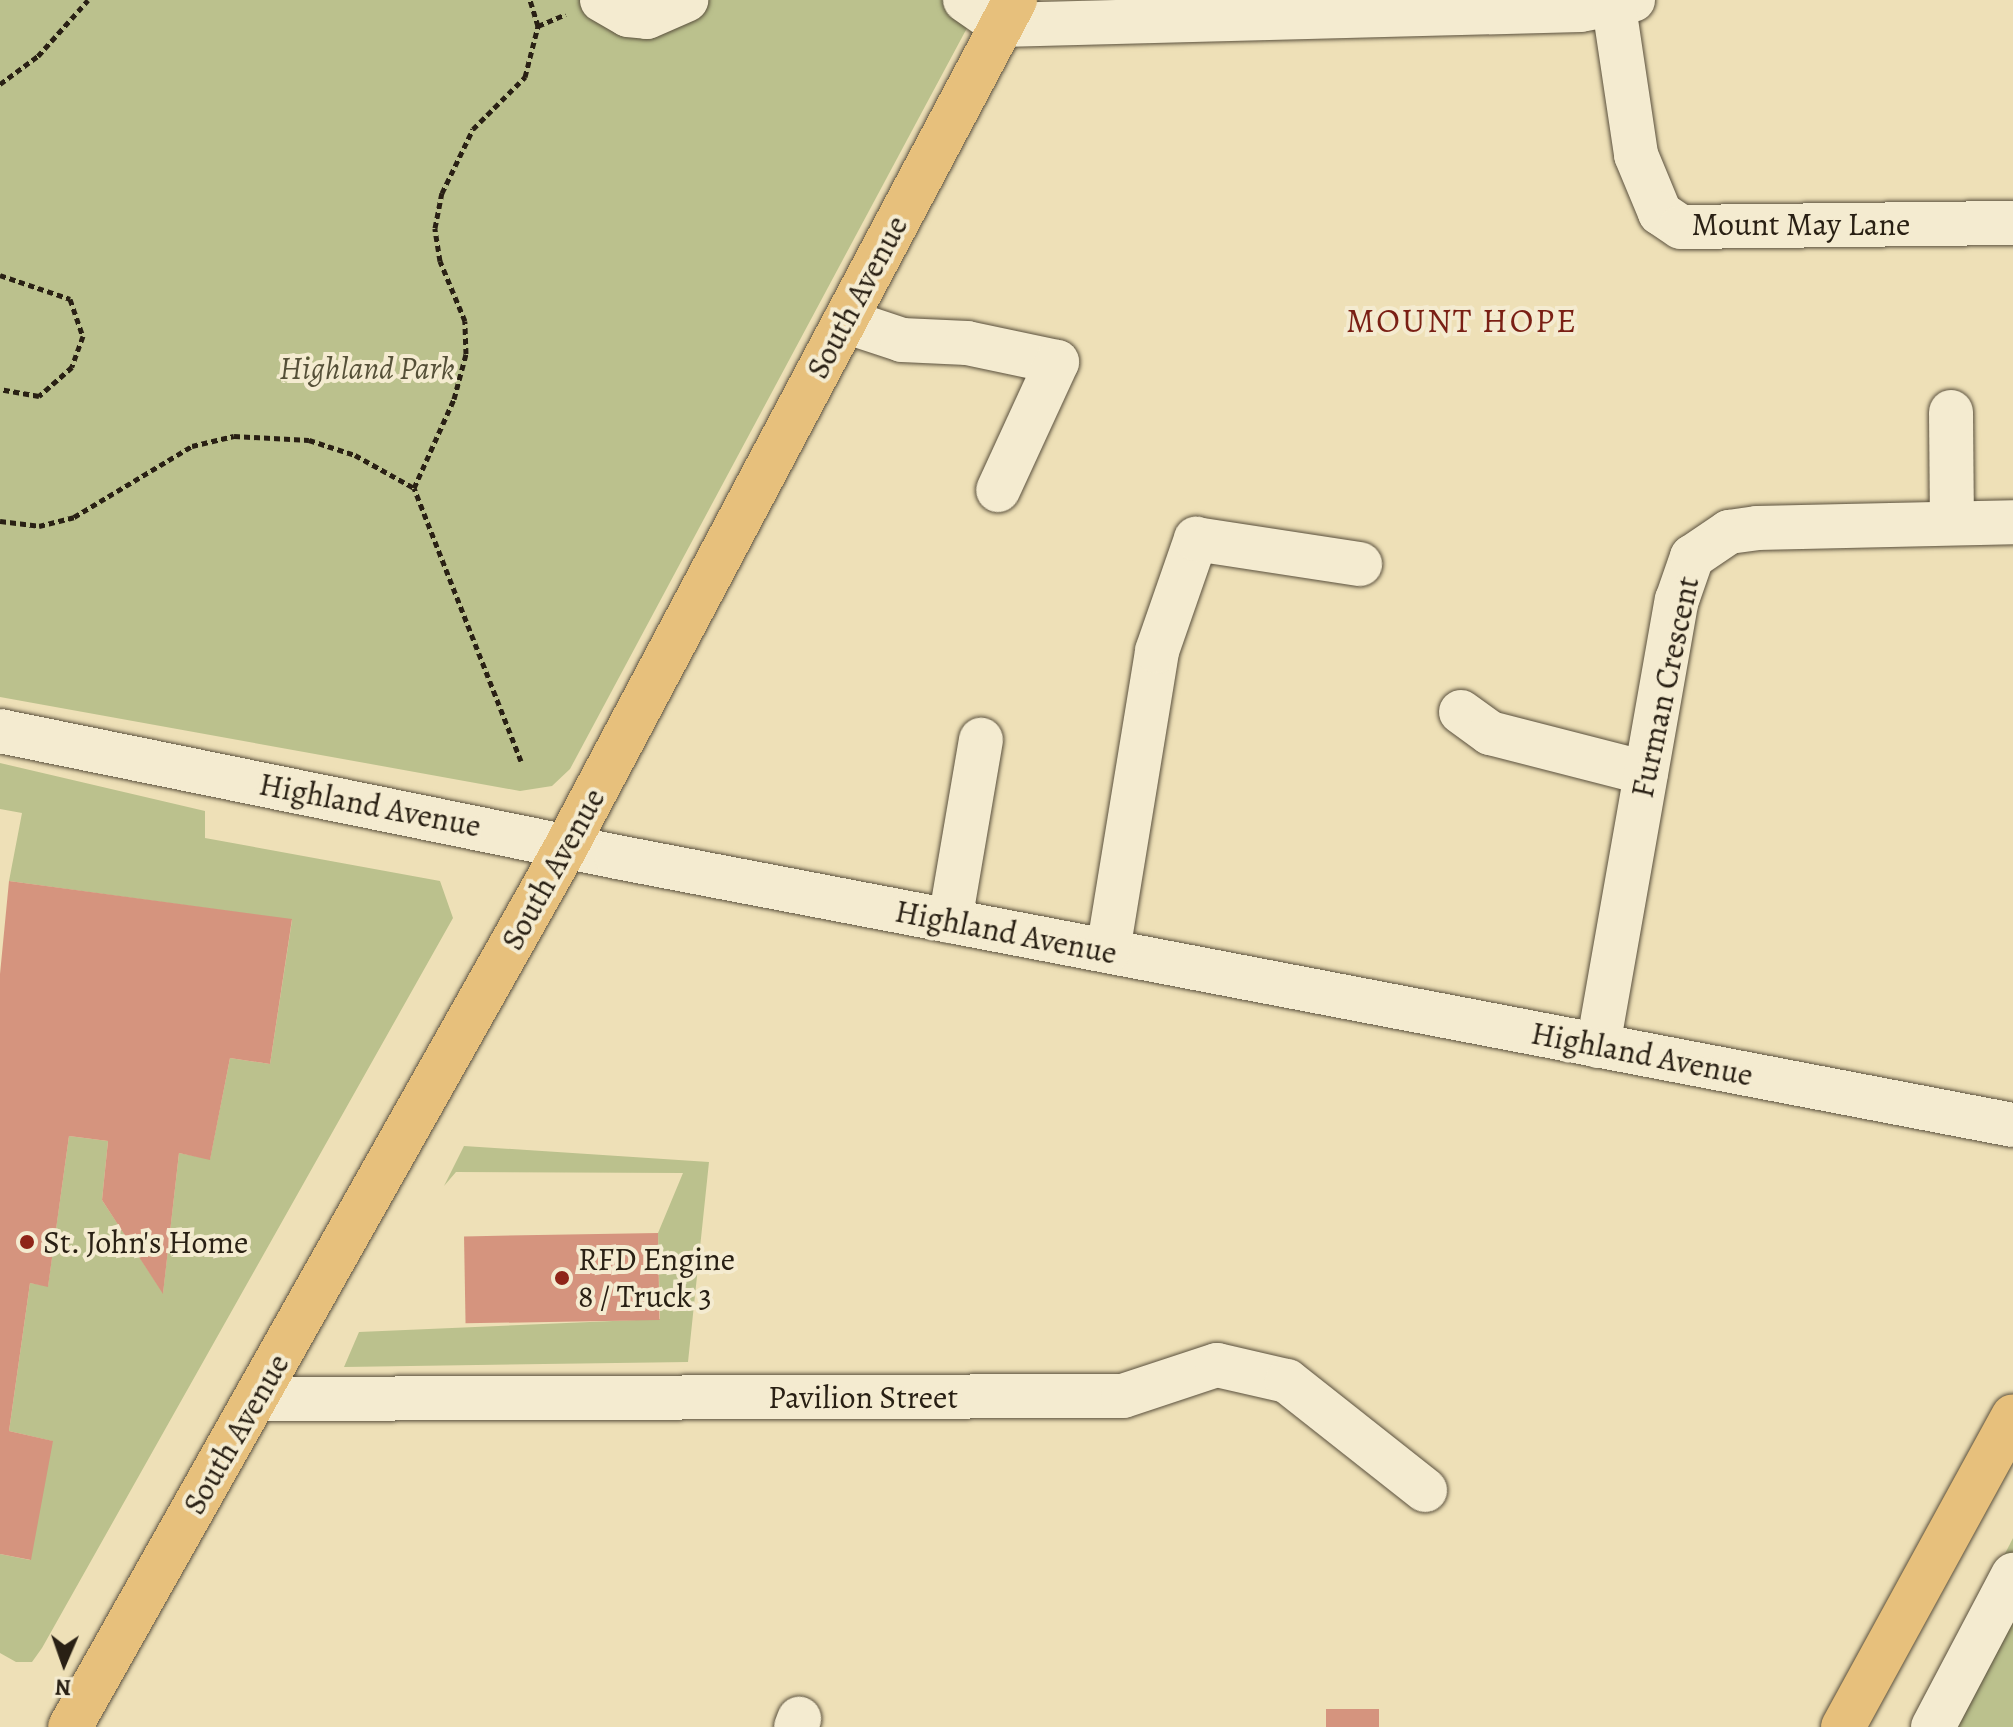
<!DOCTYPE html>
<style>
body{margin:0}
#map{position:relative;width:2013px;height:1727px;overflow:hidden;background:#eee0b7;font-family:Alegreya,serif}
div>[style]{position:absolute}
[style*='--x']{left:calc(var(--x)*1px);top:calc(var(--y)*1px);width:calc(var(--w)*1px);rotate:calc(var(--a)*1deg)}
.green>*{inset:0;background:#bbc18d}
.building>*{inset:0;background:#d5947e;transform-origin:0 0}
.path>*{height:5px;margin-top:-2.5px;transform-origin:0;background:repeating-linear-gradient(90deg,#292014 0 6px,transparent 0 10px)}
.roads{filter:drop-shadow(0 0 2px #5a503d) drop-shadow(0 0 2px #5a503d)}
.minor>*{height:44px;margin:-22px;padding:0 22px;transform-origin:22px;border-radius:22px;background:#f4ebd0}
.major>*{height:44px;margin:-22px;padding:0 22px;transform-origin:22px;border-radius:22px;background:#e7c07c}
.dots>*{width:22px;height:22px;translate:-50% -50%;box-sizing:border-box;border:4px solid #f4ebd0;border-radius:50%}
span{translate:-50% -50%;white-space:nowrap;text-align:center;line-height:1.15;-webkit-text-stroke:8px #f4ebd0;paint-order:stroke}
.street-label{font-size:32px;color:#292014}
.park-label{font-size:32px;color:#555038;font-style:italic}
.poi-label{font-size:32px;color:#292014}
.left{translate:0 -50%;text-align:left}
.neighbourhood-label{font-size:34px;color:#7a1f14;letter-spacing:2px}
.north{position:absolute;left:24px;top:1623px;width:80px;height:80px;-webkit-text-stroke:6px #f4ebd0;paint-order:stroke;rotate:182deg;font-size:22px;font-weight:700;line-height:32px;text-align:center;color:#292014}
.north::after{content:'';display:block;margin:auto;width:28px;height:36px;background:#292014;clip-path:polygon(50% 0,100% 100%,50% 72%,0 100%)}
</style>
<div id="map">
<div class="green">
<i style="clip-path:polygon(0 0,982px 0,570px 769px,552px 786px,520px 791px,0 697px)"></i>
<i style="clip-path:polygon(0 763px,205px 811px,205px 838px,440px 881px,453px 918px,42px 1648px,32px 1662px,16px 1662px,0 1653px,0 1554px,30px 1560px,52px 1441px,9px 1431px,30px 1283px,48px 1286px,69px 1136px,108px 1141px,102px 1200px,163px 1293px,179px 1153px,210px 1159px,230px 1058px,270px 1064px,292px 920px,9px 881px,22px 813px,0 809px)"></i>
<i style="clip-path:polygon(464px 1146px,709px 1162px,688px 1362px,344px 1367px,359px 1332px,660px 1319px,658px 1233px,683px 1173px,456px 1172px,444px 1186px)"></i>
<i style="clip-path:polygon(2013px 1538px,2013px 1727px,1916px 1727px)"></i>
</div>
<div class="building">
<i style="clip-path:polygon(9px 881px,292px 919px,270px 1064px,230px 1058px,210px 1160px,179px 1153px,163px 1294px,102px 1200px,108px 1141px,69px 1136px,48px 1287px,30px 1283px,9px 1431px,53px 1441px,31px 1560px,0 1554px,0 974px)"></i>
<i style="left:658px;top:1233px;width:87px;height:194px;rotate:89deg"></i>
<i style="left:1326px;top:1709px;width:53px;height:18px"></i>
</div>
<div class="path">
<i style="--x:538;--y:26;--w:30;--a:-23"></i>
<i style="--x:0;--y:84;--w:47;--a:-36.4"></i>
<i style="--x:38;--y:56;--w:75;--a:-48.2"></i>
<i style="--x:0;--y:275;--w:74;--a:18.9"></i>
<i style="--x:70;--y:299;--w:39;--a:71"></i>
<i style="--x:83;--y:336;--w:33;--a:110"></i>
<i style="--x:72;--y:367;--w:44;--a:138.7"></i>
<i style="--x:39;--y:396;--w:40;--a:-170"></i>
<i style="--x:0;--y:521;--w:39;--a:7"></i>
<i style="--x:39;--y:526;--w:36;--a:-14"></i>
<i style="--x:74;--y:517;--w:138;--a:-31"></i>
<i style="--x:192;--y:446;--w:43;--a:-13.4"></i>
<i style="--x:234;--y:436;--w:75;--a:3.1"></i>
<i style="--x:309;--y:440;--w:48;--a:18.1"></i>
<i style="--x:355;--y:455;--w:68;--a:29.2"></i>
<i style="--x:521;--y:761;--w:293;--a:-111.4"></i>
<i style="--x:414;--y:488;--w:98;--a:-65.8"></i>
<i style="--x:454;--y:399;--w:47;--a:-75.1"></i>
<i style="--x:466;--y:354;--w:33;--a:-92"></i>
<i style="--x:465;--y:321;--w:65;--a:-112.6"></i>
<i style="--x:440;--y:261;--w:33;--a:-99"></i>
<i style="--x:435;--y:228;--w:36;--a:-79"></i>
<i style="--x:442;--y:193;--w:71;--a:-64.2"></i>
<i style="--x:473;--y:129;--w:74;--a:-45"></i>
<i style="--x:525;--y:77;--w:53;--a:-75.7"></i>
<i style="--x:538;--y:26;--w:27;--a:-107"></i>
</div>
<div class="roads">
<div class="minor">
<i style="--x:602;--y:0;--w:30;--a:30"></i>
<i style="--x:628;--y:15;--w:19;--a:6"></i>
<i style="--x:647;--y:17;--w:43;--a:-23.6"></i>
<i style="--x:965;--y:0;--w:44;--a:34.8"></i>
<i style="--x:1001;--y:25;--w:580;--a:-1.48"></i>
<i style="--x:1581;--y:10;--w:53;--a:-10.9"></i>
<i style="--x:1614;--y:7;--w:150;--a:81.5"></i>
<i style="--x:1636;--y:155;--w:63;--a:67.5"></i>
<i style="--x:1660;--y:213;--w:25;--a:34"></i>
<i style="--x:1681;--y:227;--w:332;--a:-0.7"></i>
<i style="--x:845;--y:321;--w:60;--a:18.4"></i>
<i style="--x:902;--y:340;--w:65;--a:2.6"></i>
<i style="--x:967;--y:343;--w:92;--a:11.9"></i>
<i style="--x:1057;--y:362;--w:141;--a:114.7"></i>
<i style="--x:1951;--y:412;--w:111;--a:89.5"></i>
<i style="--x:1461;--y:712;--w:36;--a:36"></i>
<i style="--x:1490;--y:733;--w:161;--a:14.4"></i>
<i style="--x:0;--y:731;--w:630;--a:11.54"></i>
<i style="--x:617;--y:857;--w:1421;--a:10.87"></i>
<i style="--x:950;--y:921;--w:184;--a:-80.3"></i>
<i style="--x:1108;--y:951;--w:304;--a:-80.7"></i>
<i style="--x:1157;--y:651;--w:119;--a:-70.8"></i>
<i style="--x:1196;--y:539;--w:166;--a:8.7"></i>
<i style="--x:1598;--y:1046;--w:453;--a:-80"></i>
<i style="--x:1677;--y:600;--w:46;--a:-70.8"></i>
<i style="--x:1692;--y:557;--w:45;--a:-34"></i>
<i style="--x:1729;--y:532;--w:28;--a:-8"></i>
<i style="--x:1757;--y:528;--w:256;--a:-1.3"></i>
<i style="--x:256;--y:1399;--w:867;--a:-0.2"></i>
<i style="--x:1123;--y:1396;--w:99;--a:-18.3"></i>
<i style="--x:1217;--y:1365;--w:72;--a:12.9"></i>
<i style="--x:1287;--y:1381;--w:176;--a:38.3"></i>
<i style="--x:796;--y:1727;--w:9;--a:-69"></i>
<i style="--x:1933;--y:1727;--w:172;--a:-62.2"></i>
</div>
<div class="major">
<i style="--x:70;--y:1727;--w:1010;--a:-60.59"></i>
<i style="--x:566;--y:847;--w:959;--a:-62.07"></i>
<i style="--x:1843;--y:1727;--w:354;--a:-61.3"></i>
</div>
</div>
<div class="dots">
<i style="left:27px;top:1242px;background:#8f2418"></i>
<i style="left:562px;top:1278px;background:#8f2418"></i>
</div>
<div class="street-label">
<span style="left:1801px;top:224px">Mount May Lane</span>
<span style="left:857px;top:297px;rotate:-62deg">South Avenue</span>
<span style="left:1665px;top:687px;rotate:-78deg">Furman Crescent</span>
<span style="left:370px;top:805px;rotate:11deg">Highland Avenue</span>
<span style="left:553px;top:869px;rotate:-61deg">South Avenue</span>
<span style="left:1006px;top:932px;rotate:11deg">Highland Avenue</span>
<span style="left:1642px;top:1054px;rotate:11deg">Highland Avenue</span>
<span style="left:863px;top:1397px">Pavilion Street</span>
<span style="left:236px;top:1434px;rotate:-60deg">South Avenue</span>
</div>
<div class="park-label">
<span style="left:367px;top:368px">Highland Park</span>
</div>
<div class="poi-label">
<span class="left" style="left:43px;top:1242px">St. John's Home</span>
<span class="left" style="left:578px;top:1278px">RFD Engine<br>8 / Truck 3</span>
</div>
<div class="neighbourhood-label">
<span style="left:1462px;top:321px">MOUNT HOPE</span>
</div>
<div class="north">N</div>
</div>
